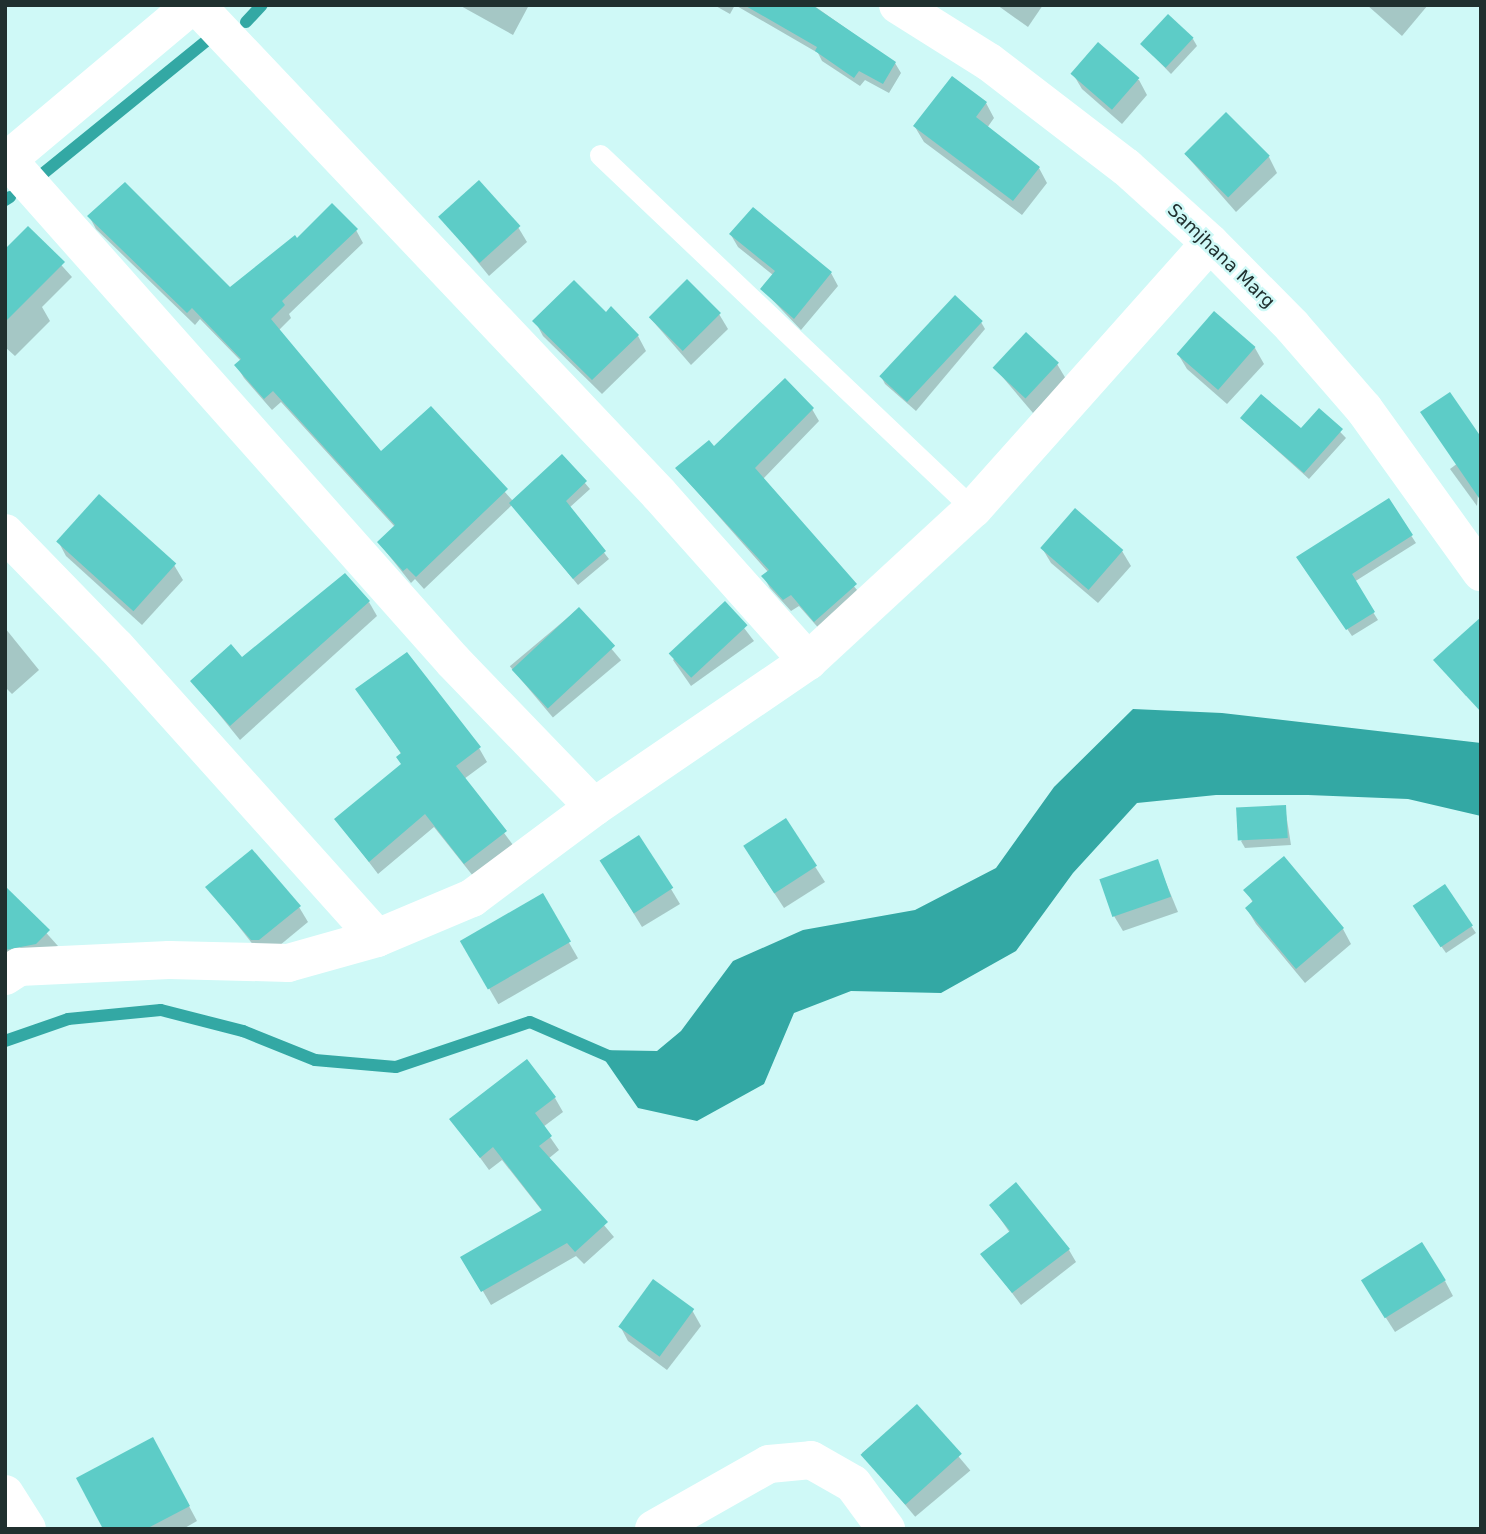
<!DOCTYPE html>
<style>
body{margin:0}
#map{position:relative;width:1486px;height:1534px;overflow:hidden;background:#cff9f7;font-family:"DejaVu Sans",sans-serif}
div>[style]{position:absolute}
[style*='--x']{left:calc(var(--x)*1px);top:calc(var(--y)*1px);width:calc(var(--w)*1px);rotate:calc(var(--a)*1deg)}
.water>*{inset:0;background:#33a8a4}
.shadow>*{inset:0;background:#0003;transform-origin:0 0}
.stream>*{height:12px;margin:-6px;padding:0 6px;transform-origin:6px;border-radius:6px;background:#33a8a4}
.building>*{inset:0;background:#5dccc7;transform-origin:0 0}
.service>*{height:21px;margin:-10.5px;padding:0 10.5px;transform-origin:10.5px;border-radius:10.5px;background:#fff}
.minor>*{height:38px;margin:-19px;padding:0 19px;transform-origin:19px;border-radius:19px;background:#fff}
span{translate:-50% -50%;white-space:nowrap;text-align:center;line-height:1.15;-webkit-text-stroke:5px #cff9f7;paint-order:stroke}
.street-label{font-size:18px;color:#20302f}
.frame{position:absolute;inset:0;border:7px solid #20302f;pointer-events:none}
</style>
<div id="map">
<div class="water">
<i style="clip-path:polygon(1133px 709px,1222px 713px,1481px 743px,1481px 816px,1408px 799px,1308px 795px,1216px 795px,1137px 803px,1073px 873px,1016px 951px,941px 993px,851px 991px,794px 1013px,764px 1084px,697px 1121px,638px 1108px,598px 1050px,657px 1051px,681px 1031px,733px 961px,803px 930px,915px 910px,996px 868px,1054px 787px)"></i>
</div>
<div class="shadow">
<i style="clip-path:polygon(459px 5px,529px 5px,513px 35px)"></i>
<i style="clip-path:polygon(714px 5px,813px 5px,895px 63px,901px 73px,889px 93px,865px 80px,860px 86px,822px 61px,818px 53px,735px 5px,730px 14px)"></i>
<i style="clip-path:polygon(997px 5px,1043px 5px,1028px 27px)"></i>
<i style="clip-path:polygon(1367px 5px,1428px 5px,1402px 36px)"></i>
<i style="clip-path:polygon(1193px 39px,1197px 46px,1171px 74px,1142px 44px)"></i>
<i style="clip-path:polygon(1073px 74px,1139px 80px,1147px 95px,1122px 124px,1082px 89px)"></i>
<i style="clip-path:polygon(986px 103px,994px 118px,987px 128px,1039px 168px,1047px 183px,1022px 215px,924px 142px,915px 127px)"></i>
<i style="clip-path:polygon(1185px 154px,1269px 157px,1277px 173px,1236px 212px)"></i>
<i style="clip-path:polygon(89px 216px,230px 290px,297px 240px,356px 230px,363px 243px,289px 314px,291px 318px,278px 331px,381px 453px,430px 408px,513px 501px,562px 456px,590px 489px,569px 508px,609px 559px,578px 585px,512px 505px,424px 589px,415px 579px,411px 583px,379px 543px,395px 527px,281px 402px,272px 410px,244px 378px,236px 365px,241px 361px,200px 319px,195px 325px,96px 229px)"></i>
<i style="clip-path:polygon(441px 217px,518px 227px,527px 242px,489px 276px)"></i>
<i style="clip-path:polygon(28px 228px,72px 277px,42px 307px,50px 321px,15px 356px,5px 347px,5px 252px)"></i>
<i style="clip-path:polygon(731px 235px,831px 273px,838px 286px,801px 330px,762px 289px,773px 275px,738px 247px)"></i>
<i style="clip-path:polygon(1215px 313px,1255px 348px,1264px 364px,1227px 404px,1187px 369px,1178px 354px)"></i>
<i style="clip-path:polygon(606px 314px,638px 336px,646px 351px,602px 394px,543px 336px,535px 321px)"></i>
<i style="clip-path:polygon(719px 314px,728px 329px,691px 365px,651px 319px)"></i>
<i style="clip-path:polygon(981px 322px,985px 329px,916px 411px,885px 384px,881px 376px)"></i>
<i style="clip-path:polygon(1057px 364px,1066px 379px,1033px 413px,994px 367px)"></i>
<i style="clip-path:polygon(812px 409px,819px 421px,763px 479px,863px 597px,822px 632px,799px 606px,791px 611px,770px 588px,763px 576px,768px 572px,677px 469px,714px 448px)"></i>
<i style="clip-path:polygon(1319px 410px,1346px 438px,1309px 479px,1242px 419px,1301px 430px)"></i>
<i style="clip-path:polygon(1474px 451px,1481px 459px,1477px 506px,1450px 469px)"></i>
<i style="clip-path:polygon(1388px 500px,1416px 543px,1354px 582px,1378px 620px,1352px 636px,1303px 564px)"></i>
<i style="clip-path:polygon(58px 541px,174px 565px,183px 580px,142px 625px,66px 556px)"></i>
<i style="clip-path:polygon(1042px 548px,1122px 551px,1131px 566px,1098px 603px,1051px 563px)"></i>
<i style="clip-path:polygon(369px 602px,377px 616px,240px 740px,192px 681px)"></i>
<i style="clip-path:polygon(725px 603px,754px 641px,691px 686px,673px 660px)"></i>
<i style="left:578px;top:609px;width:67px;height:89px;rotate:50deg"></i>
<i style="clip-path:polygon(5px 628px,39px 670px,12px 694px,5px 687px)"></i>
<i style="clip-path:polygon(1435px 660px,1481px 685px,1466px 696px)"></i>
<i style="clip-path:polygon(357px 690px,479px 748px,487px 762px,464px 779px,513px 845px,473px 876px,434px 827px,378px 874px,336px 819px,402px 765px,402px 755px)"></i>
<i style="clip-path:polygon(1285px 807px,1291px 845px,1245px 848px,1241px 841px)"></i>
<i style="clip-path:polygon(785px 820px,825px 882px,784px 908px,754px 862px)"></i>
<i style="clip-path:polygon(1157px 861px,1178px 912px,1123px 931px,1114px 916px)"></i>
<i style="clip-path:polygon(610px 875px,671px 889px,680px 904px,642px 927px)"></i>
<i style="clip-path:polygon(1444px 886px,1476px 933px,1446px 953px,1418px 913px)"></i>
<i style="clip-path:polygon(208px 887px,299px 907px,308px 922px,268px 955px,261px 955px)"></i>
<i style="clip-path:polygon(1246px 890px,1343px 929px,1351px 944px,1305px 983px,1256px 924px,1247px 909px,1253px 903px)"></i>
<i style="left:542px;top:896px;width:72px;height:92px;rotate:60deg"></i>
<i style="clip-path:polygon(15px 898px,58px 946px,19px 963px,5px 950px)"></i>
<i style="clip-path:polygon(555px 1098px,563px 1112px,543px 1127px,559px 1150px,548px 1159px,614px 1237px,584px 1264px,576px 1256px,491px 1305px,463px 1257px,543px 1212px,502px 1160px,489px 1170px,452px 1119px)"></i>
<i style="clip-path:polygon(991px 1205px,1069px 1250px,1076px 1262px,1021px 1305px,983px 1254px,1010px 1233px)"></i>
<i style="clip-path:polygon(1445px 1281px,1453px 1296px,1395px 1332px,1372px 1296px)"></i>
<i style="clip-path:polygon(692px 1310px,701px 1326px,667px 1370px,628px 1341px,620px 1326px)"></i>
<i style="left:917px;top:1407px;width:83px;height:72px;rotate:50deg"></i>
<i style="clip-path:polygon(161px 1454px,197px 1521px,183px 1529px,105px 1529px)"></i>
</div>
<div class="stream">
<i style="--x:246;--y:22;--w:23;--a:-47"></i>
<i style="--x:40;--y:176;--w:214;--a:-39.1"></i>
<i style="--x:5;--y:200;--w:6;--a:-31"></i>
<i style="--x:5;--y:1041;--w:67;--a:-19.2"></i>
<i style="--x:68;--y:1019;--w:93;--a:-5.5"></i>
<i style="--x:161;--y:1010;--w:85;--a:14.4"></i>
<i style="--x:243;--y:1031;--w:78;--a:21.9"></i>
<i style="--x:315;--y:1060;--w:81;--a:4.9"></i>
<i style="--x:396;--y:1067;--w:141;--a:-18.6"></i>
<i style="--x:530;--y:1022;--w:88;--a:23.4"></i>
</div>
<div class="building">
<i style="clip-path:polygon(744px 5px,812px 5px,896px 62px,883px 84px,859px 71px,854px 78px,815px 51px,817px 47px)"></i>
<i style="left:1168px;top:14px;width:35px;height:41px;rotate:43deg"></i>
<i style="left:1098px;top:42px;width:55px;height:42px;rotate:41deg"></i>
<i style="clip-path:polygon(952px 76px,987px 102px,976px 117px,1040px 167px,1013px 201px,913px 126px)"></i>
<i style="left:1226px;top:112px;width:62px;height:59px;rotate:45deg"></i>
<i style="left:479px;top:180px;width:62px;height:55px;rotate:48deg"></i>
<i style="clip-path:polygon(125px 182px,230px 287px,295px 235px,297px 238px,332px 203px,358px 229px,282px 301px,285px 305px,271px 319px,381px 451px,431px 406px,508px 489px,416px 577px,407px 568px,403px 571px,377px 542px,395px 525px,273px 391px,264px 399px,234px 365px,241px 359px,192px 308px,187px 313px,87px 216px)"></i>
<i style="clip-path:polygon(753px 207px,832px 272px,794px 319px,760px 289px,775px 271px,729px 234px)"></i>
<i style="clip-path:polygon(28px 226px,65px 262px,5px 322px,5px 249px)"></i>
<i style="left:687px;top:279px;width:48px;height:54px;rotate:45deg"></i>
<i style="clip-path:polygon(574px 280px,606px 312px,611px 306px,639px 335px,592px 380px,532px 321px)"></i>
<i style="left:955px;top:295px;width:38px;height:111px;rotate:43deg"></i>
<i style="left:1214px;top:311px;width:55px;height:57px;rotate:41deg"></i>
<i style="left:1026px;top:332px;width:45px;height:49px;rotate:43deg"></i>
<i style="clip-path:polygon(785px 378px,814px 408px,755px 468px,857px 584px,814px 622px,791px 595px,783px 600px,761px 576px,769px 570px,675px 468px,709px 440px,714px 446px)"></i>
<i style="clip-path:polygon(1450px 392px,1481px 437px,1481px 501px,1420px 412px)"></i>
<i style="clip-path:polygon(1261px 394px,1301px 428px,1319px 408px,1343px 429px,1304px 473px,1240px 418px)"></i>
<i style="clip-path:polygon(562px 454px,587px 481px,566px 501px,606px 551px,573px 579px,509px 503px)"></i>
<i style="left:99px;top:494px;width:104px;height:64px;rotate:42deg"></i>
<i style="clip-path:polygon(1389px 498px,1413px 535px,1352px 574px,1375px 612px,1346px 630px,1296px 557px)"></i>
<i style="left:1075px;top:508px;width:64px;height:53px;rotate:41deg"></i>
<i style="clip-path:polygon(345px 573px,370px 601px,230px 726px,190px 681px,231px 644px,242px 657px)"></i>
<i style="left:725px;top:601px;width:33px;height:77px;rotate:47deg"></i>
<i style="left:579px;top:607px;width:53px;height:92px;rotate:47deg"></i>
<i style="clip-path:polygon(1481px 617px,1481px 712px,1433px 660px)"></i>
<i style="clip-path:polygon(407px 652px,481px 747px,456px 766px,507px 831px,464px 864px,425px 814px,369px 862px,334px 819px,401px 764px,396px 757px,401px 753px,355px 689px)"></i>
<i style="left:1286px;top:805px;width:33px;height:50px;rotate:87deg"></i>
<i style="left:786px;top:818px;width:57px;height:51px;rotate:57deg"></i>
<i style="left:639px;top:835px;width:63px;height:47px;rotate:57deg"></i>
<i style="clip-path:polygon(252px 849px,301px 906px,259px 940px,251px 940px,205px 887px)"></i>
<i style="clip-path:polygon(1284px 856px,1344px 928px,1296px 969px,1245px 908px,1253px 901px,1243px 890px)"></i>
<i style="left:1158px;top:859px;width:40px;height:62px;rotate:71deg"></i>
<i style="left:1445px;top:884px;width:50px;height:39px;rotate:56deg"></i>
<i style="clip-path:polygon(5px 886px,50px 930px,36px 944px,5px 950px)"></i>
<i style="left:543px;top:893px;width:56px;height:96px;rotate:60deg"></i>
<i style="clip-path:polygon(527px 1059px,556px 1097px,535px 1113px,552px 1136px,539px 1146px,608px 1222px,575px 1252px,567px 1243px,481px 1292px,460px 1257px,542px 1210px,493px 1147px,480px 1158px,449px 1119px)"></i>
<i style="clip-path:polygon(1016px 1182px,1070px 1249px,1012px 1293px,980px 1254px,1010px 1231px,989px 1205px)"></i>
<i style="left:1422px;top:1242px;width:45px;height:72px;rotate:58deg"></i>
<i style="left:653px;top:1279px;width:51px;height:59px;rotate:36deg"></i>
<i style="left:917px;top:1404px;width:67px;height:76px;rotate:48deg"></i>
<i style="clip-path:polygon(153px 1437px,190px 1506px,146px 1529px,103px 1529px,76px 1478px)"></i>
</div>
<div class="service">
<i style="--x:600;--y:155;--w:514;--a:43.5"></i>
</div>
<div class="minor">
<i style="--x:196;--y:5;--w:673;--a:46.56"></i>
<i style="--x:659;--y:494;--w:224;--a:48.3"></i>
<i style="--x:898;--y:5;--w:107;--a:32.1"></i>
<i style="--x:989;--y:62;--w:173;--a:37.5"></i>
<i style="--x:1126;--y:167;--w:113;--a:42.1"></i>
<i style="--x:1210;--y:243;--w:117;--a:45.3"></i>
<i style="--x:1292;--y:326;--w:110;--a:49.1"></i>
<i style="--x:1364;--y:409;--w:201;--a:54.3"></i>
<i style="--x:8;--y:160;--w:670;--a:48.39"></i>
<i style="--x:453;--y:661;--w:203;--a:46"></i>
<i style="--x:5;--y:162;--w:244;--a:-40"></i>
<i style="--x:5;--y:533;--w:159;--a:45.8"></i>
<i style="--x:116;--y:647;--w:391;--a:48.1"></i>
<i style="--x:5;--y:976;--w:17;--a:-33"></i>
<i style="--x:19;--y:967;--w:150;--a:-2.7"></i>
<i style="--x:169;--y:960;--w:119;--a:1.4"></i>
<i style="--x:288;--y:963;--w:92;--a:-15.7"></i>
<i style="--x:377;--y:938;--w:103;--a:-22.8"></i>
<i style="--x:472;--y:898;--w:152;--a:-36.7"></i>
<i style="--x:594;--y:807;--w:259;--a:-34.3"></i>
<i style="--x:808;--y:661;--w:224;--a:-42.7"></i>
<i style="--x:973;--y:509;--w:356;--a:-48.3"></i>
<i style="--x:5;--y:1494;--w:41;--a:57.8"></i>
<i style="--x:654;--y:1529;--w:132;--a:-29.5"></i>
<i style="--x:769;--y:1464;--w:42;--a:-5.4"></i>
<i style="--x:811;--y:1460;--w:48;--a:29.7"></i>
<i style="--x:853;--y:1484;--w:56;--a:53.7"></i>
</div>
<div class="street-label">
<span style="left:1221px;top:256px;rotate:44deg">Samjhana Marg</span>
</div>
<div class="frame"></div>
</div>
